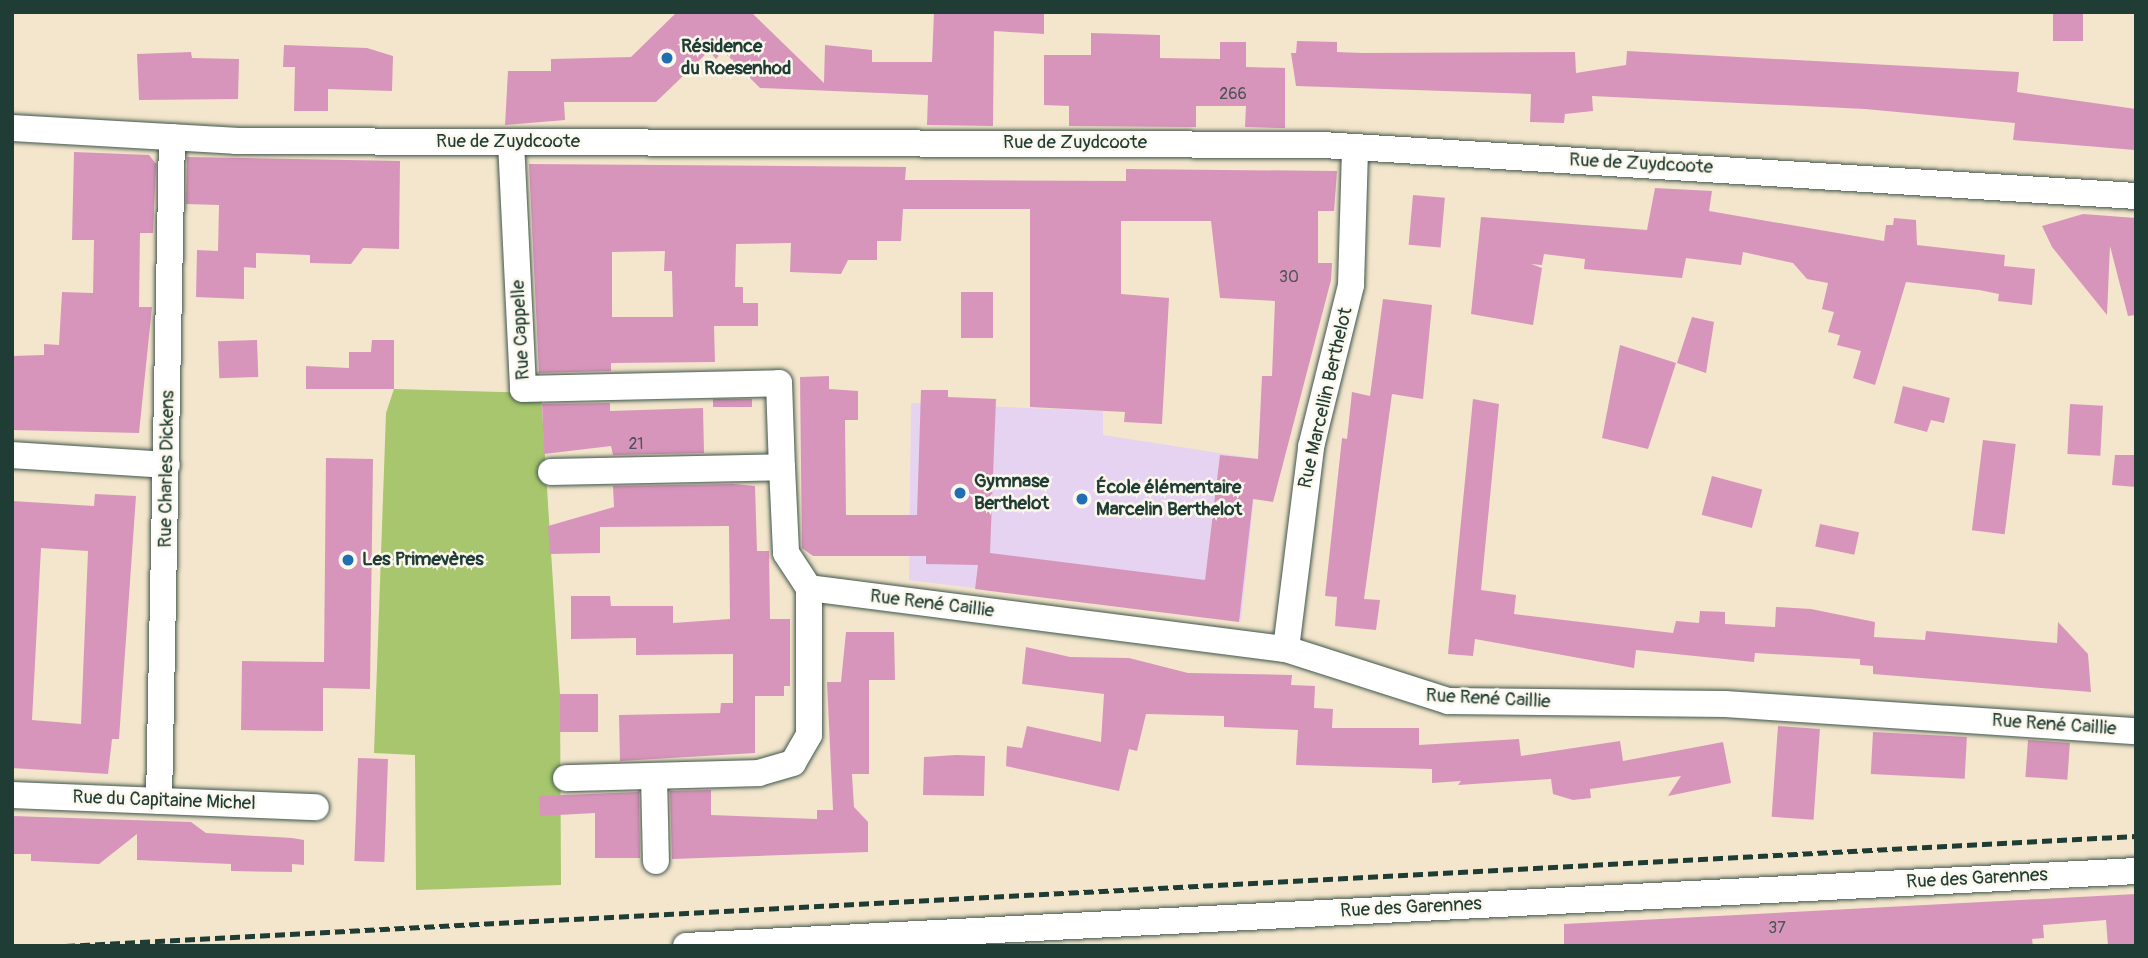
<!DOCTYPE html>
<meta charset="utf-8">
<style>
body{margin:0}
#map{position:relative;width:2148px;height:958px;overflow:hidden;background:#f3e6cc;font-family:Pangolin,sans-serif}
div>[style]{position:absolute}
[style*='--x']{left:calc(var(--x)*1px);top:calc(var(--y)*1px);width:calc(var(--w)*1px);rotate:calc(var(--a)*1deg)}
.built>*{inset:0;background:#e5d3f1}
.green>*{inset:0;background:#a7c66d}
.building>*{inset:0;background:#d895bb;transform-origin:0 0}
.roads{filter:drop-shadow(0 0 2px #3f564b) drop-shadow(0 0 2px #3f564b)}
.minor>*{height:26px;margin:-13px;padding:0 13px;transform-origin:13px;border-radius:13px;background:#fff}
.rail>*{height:5px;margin-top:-2.5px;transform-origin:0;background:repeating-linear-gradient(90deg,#1f3d34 0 10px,transparent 0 15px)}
.dots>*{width:19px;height:19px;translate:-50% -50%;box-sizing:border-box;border:4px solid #fbf7ec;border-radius:50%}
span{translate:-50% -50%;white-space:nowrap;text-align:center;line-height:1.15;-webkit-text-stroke:5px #fbf7ec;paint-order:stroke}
.number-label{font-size:16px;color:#4d5356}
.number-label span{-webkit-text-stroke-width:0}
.poi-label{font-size:19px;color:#1f3d34;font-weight:700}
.left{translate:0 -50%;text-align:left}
.street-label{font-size:19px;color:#1f3d34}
.frame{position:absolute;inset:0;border:14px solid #1f3d34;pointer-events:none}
</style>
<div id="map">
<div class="built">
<i style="clip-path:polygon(911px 403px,1103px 411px,1103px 435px,1258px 459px,1241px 621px,909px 580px)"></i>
</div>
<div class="green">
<i style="clip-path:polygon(394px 389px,541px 393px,560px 694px,561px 885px,416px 890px,415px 755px,374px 753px,386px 413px)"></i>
</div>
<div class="building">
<i style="clip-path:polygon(677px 12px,751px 12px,824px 83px,825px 45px,872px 50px,872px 62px,932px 62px,934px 12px,1044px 12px,1044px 34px,994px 31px,993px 126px,927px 125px,928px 95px,760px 88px,723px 51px,716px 59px,709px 51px,656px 102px,564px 102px,565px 120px,505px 125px,508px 71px,551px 71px,551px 59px,631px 57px)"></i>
<i style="left:2053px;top:12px;width:30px;height:29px"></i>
<i style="clip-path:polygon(1091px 33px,1160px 35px,1160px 58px,1220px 59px,1220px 42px,1246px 42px,1246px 67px,1285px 68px,1285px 128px,1245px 127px,1246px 106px,1196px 106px,1196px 127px,1069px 126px,1069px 106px,1044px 105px,1044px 55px,1091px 55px)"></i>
<i style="clip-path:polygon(1297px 41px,1337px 42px,1337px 52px,1362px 53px,1575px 52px,1576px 73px,1626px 65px,1627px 51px,2019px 72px,2017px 92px,2136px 109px,2135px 150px,2013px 140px,2015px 123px,1865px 109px,1592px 96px,1593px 111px,1565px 114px,1564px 123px,1530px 122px,1531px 94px,1296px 86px,1291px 53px,1296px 53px)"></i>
<i style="clip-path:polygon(284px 45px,367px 48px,393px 56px,392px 91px,328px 89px,328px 111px,294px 111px,295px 67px,283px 67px)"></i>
<i style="clip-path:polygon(191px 52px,192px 58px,239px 59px,238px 99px,139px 100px,137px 54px)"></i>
<i style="clip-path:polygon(74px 152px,149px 155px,156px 164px,153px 233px,140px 233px,139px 307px,152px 307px,139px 433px,12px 430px,12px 356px,44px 355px,44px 344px,59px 345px,62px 292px,93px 293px,94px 240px,72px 240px)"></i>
<i style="clip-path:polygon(187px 157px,400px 161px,399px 249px,363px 248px,351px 264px,310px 263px,310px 255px,256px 253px,256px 268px,244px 267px,244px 299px,196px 297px,197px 250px,218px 251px,219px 205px,186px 204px)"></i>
<i style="clip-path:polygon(evenodd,529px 164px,906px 167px,905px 180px,949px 180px,1126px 181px,1126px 169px,1337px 171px,1334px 211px,1318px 211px,1318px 263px,1332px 263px,1331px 280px,1273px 502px,1253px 499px,1239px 622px,975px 589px,978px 565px,926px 564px,926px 556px,813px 556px,802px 548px,800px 377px,829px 376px,829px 389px,858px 391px,858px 420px,845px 420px,846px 515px,917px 515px,921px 390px,948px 390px,948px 397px,996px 399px,990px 553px,1205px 580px,1220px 455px,1258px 459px,1262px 376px,1272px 376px,1275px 301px,1220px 298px,1211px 221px,1121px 221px,1121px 294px,1169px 298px,1162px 424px,1124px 422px,1125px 412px,1030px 407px,1030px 209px,903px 209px,901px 241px,877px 241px,877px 260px,848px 260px,841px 274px,790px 272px,791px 243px,736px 244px,735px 287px,743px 287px,743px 303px,758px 303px,758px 326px,714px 326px,715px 362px,611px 363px,611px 371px,539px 373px,529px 164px,665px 251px,664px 271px,672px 271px,673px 317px,612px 317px,612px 252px,665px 251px)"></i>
<i style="clip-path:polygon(1655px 188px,1712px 191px,1709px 211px,1884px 241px,1886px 225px,1893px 225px,1894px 218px,1916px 220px,1917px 245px,2005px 255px,2004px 266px,2035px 269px,2032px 305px,1998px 301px,1999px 294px,1979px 290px,1906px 282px,1875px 385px,1853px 378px,1861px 351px,1837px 345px,1840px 335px,1828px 332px,1834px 312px,1822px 309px,1828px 283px,1807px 279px,1793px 263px,1743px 252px,1741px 265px,1686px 258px,1682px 278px,1584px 269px,1585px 259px,1544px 254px,1542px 265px,1531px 264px,1542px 268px,1533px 325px,1471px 314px,1481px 217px,1647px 230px)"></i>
<i style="left:1413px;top:195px;width:32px;height:50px;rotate:5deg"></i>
<i style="clip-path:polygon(2083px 214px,2136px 218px,2136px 315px,2128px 316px,2110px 246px,2107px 315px,2052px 247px,2042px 226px)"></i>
<i style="left:961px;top:292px;width:32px;height:46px"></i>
<i style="clip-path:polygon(1383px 299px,1432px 305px,1423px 399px,1392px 394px,1364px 599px,1380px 600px,1376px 630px,1335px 626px,1337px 597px,1325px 596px,1342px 438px,1347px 439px,1352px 392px,1370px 396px)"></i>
<i style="clip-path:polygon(1692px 317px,1714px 322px,1706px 373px,1677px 363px)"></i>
<i style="left:257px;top:340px;width:37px;height:39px;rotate:88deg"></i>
<i style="clip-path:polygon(372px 340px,394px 340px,394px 389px,306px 389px,306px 366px,349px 368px,349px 352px,371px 352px)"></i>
<i style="clip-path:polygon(1620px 345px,1676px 363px,1648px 449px,1602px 438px)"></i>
<i style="clip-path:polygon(1903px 386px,1950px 398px,1944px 423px,1931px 420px,1927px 432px,1894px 423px)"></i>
<i style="left:752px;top:399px;width:8px;height:39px;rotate:90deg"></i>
<i style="clip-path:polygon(1473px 399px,1499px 404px,1481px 590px,1516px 595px,1514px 614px,1673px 633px,1676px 621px,1699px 623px,1700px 611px,1725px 612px,1725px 624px,1775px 627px,1776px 607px,1811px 609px,1875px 622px,1874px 637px,1925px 640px,1926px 631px,2057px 643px,2058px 622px,2088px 654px,2091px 692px,1873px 674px,1873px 666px,1860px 665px,1860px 659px,1755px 653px,1754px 662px,1636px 650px,1634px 668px,1475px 639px,1473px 656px,1448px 654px)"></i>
<i style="clip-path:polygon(610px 403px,610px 411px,703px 408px,704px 453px,613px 455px,611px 446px,544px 454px,542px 404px)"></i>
<i style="left:2070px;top:404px;width:33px;height:50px;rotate:3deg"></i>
<i style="left:1983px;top:440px;width:33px;height:91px;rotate:7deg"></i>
<i style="clip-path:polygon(2115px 455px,2136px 455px,2136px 487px,2112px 485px)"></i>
<i style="clip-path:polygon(326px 458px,373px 459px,370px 689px,323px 688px,323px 731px,241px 730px,242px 661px,324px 662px)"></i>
<i style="left:1712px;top:476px;width:52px;height:40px;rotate:15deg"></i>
<i style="clip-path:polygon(734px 484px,755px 486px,757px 551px,769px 551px,770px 619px,790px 619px,790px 686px,784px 686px,784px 696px,755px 696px,755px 753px,620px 761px,619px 715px,720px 713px,721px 703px,733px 703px,733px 654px,636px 655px,636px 638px,571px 639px,571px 596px,610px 596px,611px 606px,673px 606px,673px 623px,730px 619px,729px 526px,600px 527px,600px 553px,550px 554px,548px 526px,614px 507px,613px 486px)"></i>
<i style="clip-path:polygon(evenodd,95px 494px,136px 496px,119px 739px,112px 739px,108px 774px,12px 768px,12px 501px,94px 506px,95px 494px,41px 548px,88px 551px,81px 724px,32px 720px,41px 548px)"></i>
<i style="left:1820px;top:524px;width:40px;height:23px;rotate:12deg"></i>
<i style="clip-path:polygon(846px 632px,894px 632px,895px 680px,869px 680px,869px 774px,852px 774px,854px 807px,868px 822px,868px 852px,672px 859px,670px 791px,711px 790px,711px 815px,817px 819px,817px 810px,833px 810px,827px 682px,841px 682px)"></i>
<i style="clip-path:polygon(1026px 647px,1070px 657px,1129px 658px,1188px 673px,1292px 675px,1291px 685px,1315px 686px,1314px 708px,1333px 709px,1332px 728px,1419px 728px,1419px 745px,1519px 739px,1521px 756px,1620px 741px,1623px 761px,1723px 742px,1731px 783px,1668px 796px,1681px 776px,1590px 789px,1591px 798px,1573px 800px,1553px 794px,1551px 779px,1458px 785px,1461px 781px,1432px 783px,1432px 769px,1296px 765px,1298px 730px,1224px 727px,1224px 716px,1146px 714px,1137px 751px,1129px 749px,1119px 791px,1006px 766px,1007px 746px,1022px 748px,1027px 726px,1101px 742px,1104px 694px,1022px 684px)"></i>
<i style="left:560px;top:694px;width:38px;height:38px"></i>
<i style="left:1778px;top:726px;width:42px;height:91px;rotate:4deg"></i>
<i style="left:1873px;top:732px;width:94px;height:42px;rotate:3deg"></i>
<i style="left:2028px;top:740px;width:42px;height:37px;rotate:4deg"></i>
<i style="clip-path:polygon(956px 755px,985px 756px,984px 796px,923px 795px,924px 757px)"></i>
<i style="left:358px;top:758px;width:30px;height:103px;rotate:2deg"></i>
<i style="clip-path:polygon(639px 792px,640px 858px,595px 858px,595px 813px,540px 816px,539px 796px)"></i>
<i style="clip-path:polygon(12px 816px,191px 822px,206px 833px,292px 838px,304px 840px,304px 865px,292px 864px,292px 872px,231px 871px,231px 864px,137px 860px,137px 834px,99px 864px,31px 861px,31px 854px,12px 854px)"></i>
<i style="clip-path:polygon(2136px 894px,2136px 946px,2108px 946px,2106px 920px,2043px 925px,2044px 938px,2032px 939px,2033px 946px,1564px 946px,1564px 924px)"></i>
</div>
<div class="roads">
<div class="minor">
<i style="--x:12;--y:128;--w:223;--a:3.3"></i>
<i style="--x:235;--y:141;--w:1088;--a:0.21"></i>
<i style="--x:1323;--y:145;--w:815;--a:3.59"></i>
<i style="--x:511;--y:142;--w:247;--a:87.2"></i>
<i style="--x:523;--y:389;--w:256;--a:-1.3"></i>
<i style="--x:779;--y:383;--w:84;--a:88"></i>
<i style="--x:12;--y:455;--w:155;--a:3.7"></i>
<i style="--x:551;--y:472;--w:231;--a:-1.2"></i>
<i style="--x:782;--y:467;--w:86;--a:87.3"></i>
<i style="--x:786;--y:553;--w:42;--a:56.7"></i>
<i style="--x:809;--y:588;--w:147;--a:90"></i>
<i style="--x:809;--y:735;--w:32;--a:120"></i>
<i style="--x:793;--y:763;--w:35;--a:164"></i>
<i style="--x:759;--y:773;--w:193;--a:178.5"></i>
<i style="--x:809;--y:588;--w:481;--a:7.3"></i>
<i style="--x:1286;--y:649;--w:170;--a:17.8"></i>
<i style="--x:1448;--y:701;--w:277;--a:0.6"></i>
<i style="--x:1725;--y:704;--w:412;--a:3.8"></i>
<i style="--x:1286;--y:649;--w:204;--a:-82.9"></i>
<i style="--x:1311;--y:447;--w:167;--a:-76.1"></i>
<i style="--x:1351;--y:285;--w:138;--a:-88.3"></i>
<i style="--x:654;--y:776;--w:85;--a:88.7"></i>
<i style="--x:12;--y:795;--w:304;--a:2.3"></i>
<i style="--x:159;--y:801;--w:664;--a:-88.88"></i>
<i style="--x:686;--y:946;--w:1452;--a:-2.96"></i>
</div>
</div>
<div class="rail">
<i style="--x:65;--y:946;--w:2074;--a:-3.04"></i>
</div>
<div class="dots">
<i style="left:667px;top:58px;background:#1f6fb2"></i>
<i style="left:960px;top:493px;background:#1f6fb2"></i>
<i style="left:1082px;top:499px;background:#1f6fb2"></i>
<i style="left:348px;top:560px;background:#1f6fb2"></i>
</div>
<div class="number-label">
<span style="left:1233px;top:94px">266</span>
<span style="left:1289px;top:277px">30</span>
<span style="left:636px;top:444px">21</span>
<span style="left:1777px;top:928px">37</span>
</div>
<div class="poi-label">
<span class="left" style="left:681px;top:58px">Résidence<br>du Roesenhod</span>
<span class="left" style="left:974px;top:493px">Gymnase<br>Berthelot</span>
<span class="left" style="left:1096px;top:499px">École élémentaire<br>Marcelin Berthelot</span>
<span class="left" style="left:362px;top:560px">Les Primevères</span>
</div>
<div class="street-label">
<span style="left:508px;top:142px">Rue de Zuydcoote</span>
<span style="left:1075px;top:143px">Rue de Zuydcoote</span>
<span style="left:1641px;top:164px;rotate:3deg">Rue de Zuydcoote</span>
<span style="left:521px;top:330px;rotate:-93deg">Rue Cappelle</span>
<span style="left:1326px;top:398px;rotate:-77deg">Rue Marcellin Berthelot</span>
<span style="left:167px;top:469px;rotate:-89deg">Rue Charles Dickens</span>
<span style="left:932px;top:604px;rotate:7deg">Rue René Caillie</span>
<span style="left:1488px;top:699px;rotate:3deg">Rue René Caillie</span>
<span style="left:2054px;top:725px;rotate:4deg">Rue René Caillie</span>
<span style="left:164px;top:801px;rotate:2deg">Rue du Capitaine Michel</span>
<span style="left:1977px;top:879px;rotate:-3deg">Rue des Garennes</span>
<span style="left:1411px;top:908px;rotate:-3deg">Rue des Garennes</span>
</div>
<div class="frame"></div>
</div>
